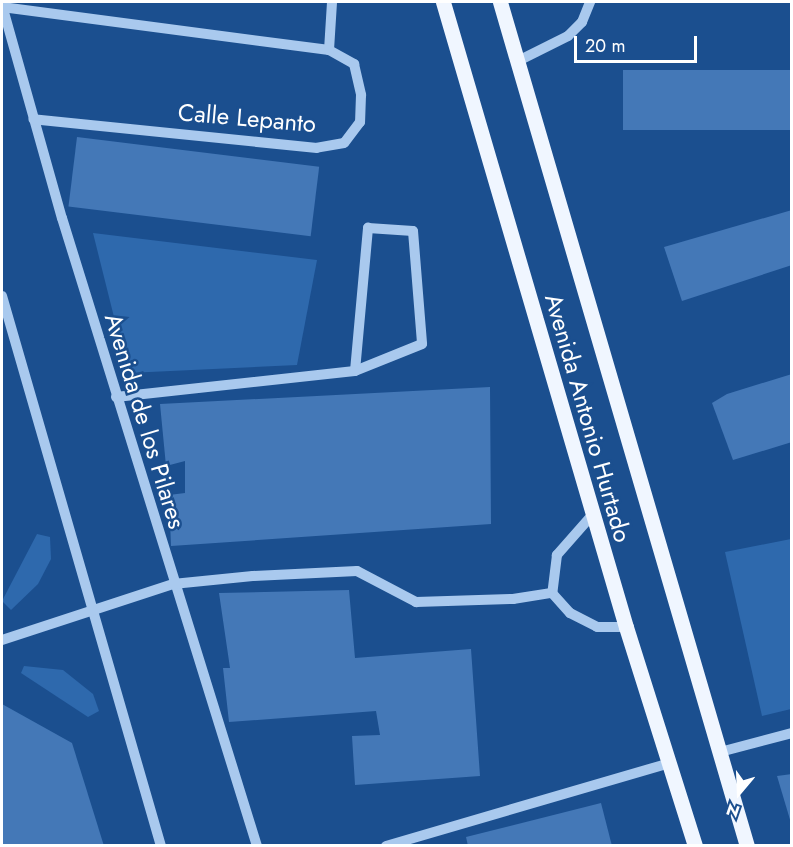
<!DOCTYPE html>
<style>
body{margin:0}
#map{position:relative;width:793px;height:847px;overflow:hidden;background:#1b4f8f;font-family:Jost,sans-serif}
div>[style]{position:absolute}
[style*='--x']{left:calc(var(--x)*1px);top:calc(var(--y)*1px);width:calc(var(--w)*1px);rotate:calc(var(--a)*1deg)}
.green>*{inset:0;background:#2e69ad}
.building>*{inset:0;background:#4478b7;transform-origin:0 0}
.minor>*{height:10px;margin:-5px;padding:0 5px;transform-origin:5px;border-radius:5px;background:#a9c9ee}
.major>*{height:15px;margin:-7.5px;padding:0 7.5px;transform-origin:7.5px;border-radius:7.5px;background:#f0f6ff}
span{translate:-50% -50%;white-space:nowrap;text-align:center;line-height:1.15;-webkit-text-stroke:5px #1b4f8f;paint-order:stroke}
.street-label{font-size:24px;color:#fff}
.frame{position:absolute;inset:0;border:3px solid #fff;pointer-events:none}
.north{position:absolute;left:709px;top:763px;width:60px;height:60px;-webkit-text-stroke:4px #1b4f8f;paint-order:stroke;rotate:199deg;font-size:16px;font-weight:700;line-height:24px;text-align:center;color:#fff}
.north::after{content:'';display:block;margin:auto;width:21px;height:27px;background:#fff;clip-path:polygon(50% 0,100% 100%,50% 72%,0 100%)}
.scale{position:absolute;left:574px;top:36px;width:123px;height:27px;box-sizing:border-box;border:3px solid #fff;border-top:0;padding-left:8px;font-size:18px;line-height:21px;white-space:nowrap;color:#fff;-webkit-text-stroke:4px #1b4f8f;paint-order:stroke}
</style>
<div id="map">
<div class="green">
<i style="clip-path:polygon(93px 233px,317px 260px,297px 365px,128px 373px)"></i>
<i style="clip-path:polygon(37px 534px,50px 537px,51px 559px,38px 584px,11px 610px,2px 601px)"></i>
<i style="clip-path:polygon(791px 539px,791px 709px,762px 716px,725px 552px)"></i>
<i style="clip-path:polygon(24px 666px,63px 670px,93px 694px,99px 711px,88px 717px,21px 673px)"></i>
</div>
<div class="building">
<i style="left:792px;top:70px;width:60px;height:169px;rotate:90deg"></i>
<i style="left:77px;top:137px;width:244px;height:70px;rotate:7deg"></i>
<i style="clip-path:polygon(792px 210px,792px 265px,682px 301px,664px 247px)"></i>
<i style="clip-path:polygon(792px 374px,792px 442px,733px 460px,712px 403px,727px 394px)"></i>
<i style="clip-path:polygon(490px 387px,491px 524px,171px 546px,169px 495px,185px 493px,185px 461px,166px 466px,160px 404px)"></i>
<i style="clip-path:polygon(349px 590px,355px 658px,471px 649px,480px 776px,355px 785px,352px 736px,380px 735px,376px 711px,229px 722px,223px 668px,230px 668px,219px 593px)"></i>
<i style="clip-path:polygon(2px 704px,72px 743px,104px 846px,2px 846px)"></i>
<i style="clip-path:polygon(792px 774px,792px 823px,791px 823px,777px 776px)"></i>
<i style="clip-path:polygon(601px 803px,612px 846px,468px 846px,466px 837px)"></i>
</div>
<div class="minor">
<i style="--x:2;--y:5;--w:221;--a:74.3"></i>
<i style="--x:62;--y:218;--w:658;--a:72.75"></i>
<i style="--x:2;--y:7;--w:330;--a:7.5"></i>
<i style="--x:329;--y:50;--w:29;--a:29"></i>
<i style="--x:354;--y:64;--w:32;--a:77"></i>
<i style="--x:361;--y:95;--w:27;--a:92"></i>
<i style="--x:360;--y:122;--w:26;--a:127"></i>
<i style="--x:344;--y:143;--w:27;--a:170"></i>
<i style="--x:317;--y:148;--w:285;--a:-174.2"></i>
<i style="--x:329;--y:50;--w:48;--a:-86.4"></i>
<i style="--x:518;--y:61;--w:56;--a:-26.6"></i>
<i style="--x:568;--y:36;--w:20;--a:-45"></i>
<i style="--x:582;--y:22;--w:22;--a:-68"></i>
<i style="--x:2;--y:296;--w:573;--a:73.88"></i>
<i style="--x:116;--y:397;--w:240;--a:-6.2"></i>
<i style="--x:355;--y:371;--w:144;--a:-84.8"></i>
<i style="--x:368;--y:228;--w:45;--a:3.8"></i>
<i style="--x:413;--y:231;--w:113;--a:85.4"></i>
<i style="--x:422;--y:344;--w:72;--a:158.1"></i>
<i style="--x:593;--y:514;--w:55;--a:131.3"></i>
<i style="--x:557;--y:555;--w:38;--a:97"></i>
<i style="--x:552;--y:593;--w:27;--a:48"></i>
<i style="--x:570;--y:613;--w:30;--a:27"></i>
<i style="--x:597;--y:627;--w:29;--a:0"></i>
<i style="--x:2;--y:640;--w:180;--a:-18.1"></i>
<i style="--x:173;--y:584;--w:80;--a:-5.7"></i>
<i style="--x:253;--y:576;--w:104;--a:-2.8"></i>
<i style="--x:357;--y:571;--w:67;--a:27.7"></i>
<i style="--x:416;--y:602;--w:97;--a:-1.8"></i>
<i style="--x:513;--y:599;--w:39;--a:-9"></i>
<i style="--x:720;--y:752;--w:74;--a:-14.8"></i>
<i style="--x:386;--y:846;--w:295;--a:-16.3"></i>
</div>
<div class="major">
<i style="--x:443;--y:2;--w:651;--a:73.68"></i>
<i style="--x:626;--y:627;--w:230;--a:72.5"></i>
<i style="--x:500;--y:2;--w:879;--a:73.69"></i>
</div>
<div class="street-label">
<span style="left:247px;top:118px;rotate:5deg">Calle Lepanto</span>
<span style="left:588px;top:418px;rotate:74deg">Avenida Antonio Hurtado</span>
<span style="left:145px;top:421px;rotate:73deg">Avenida de los Pilares</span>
</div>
<div class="frame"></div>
<div class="north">N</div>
<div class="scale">20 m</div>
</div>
